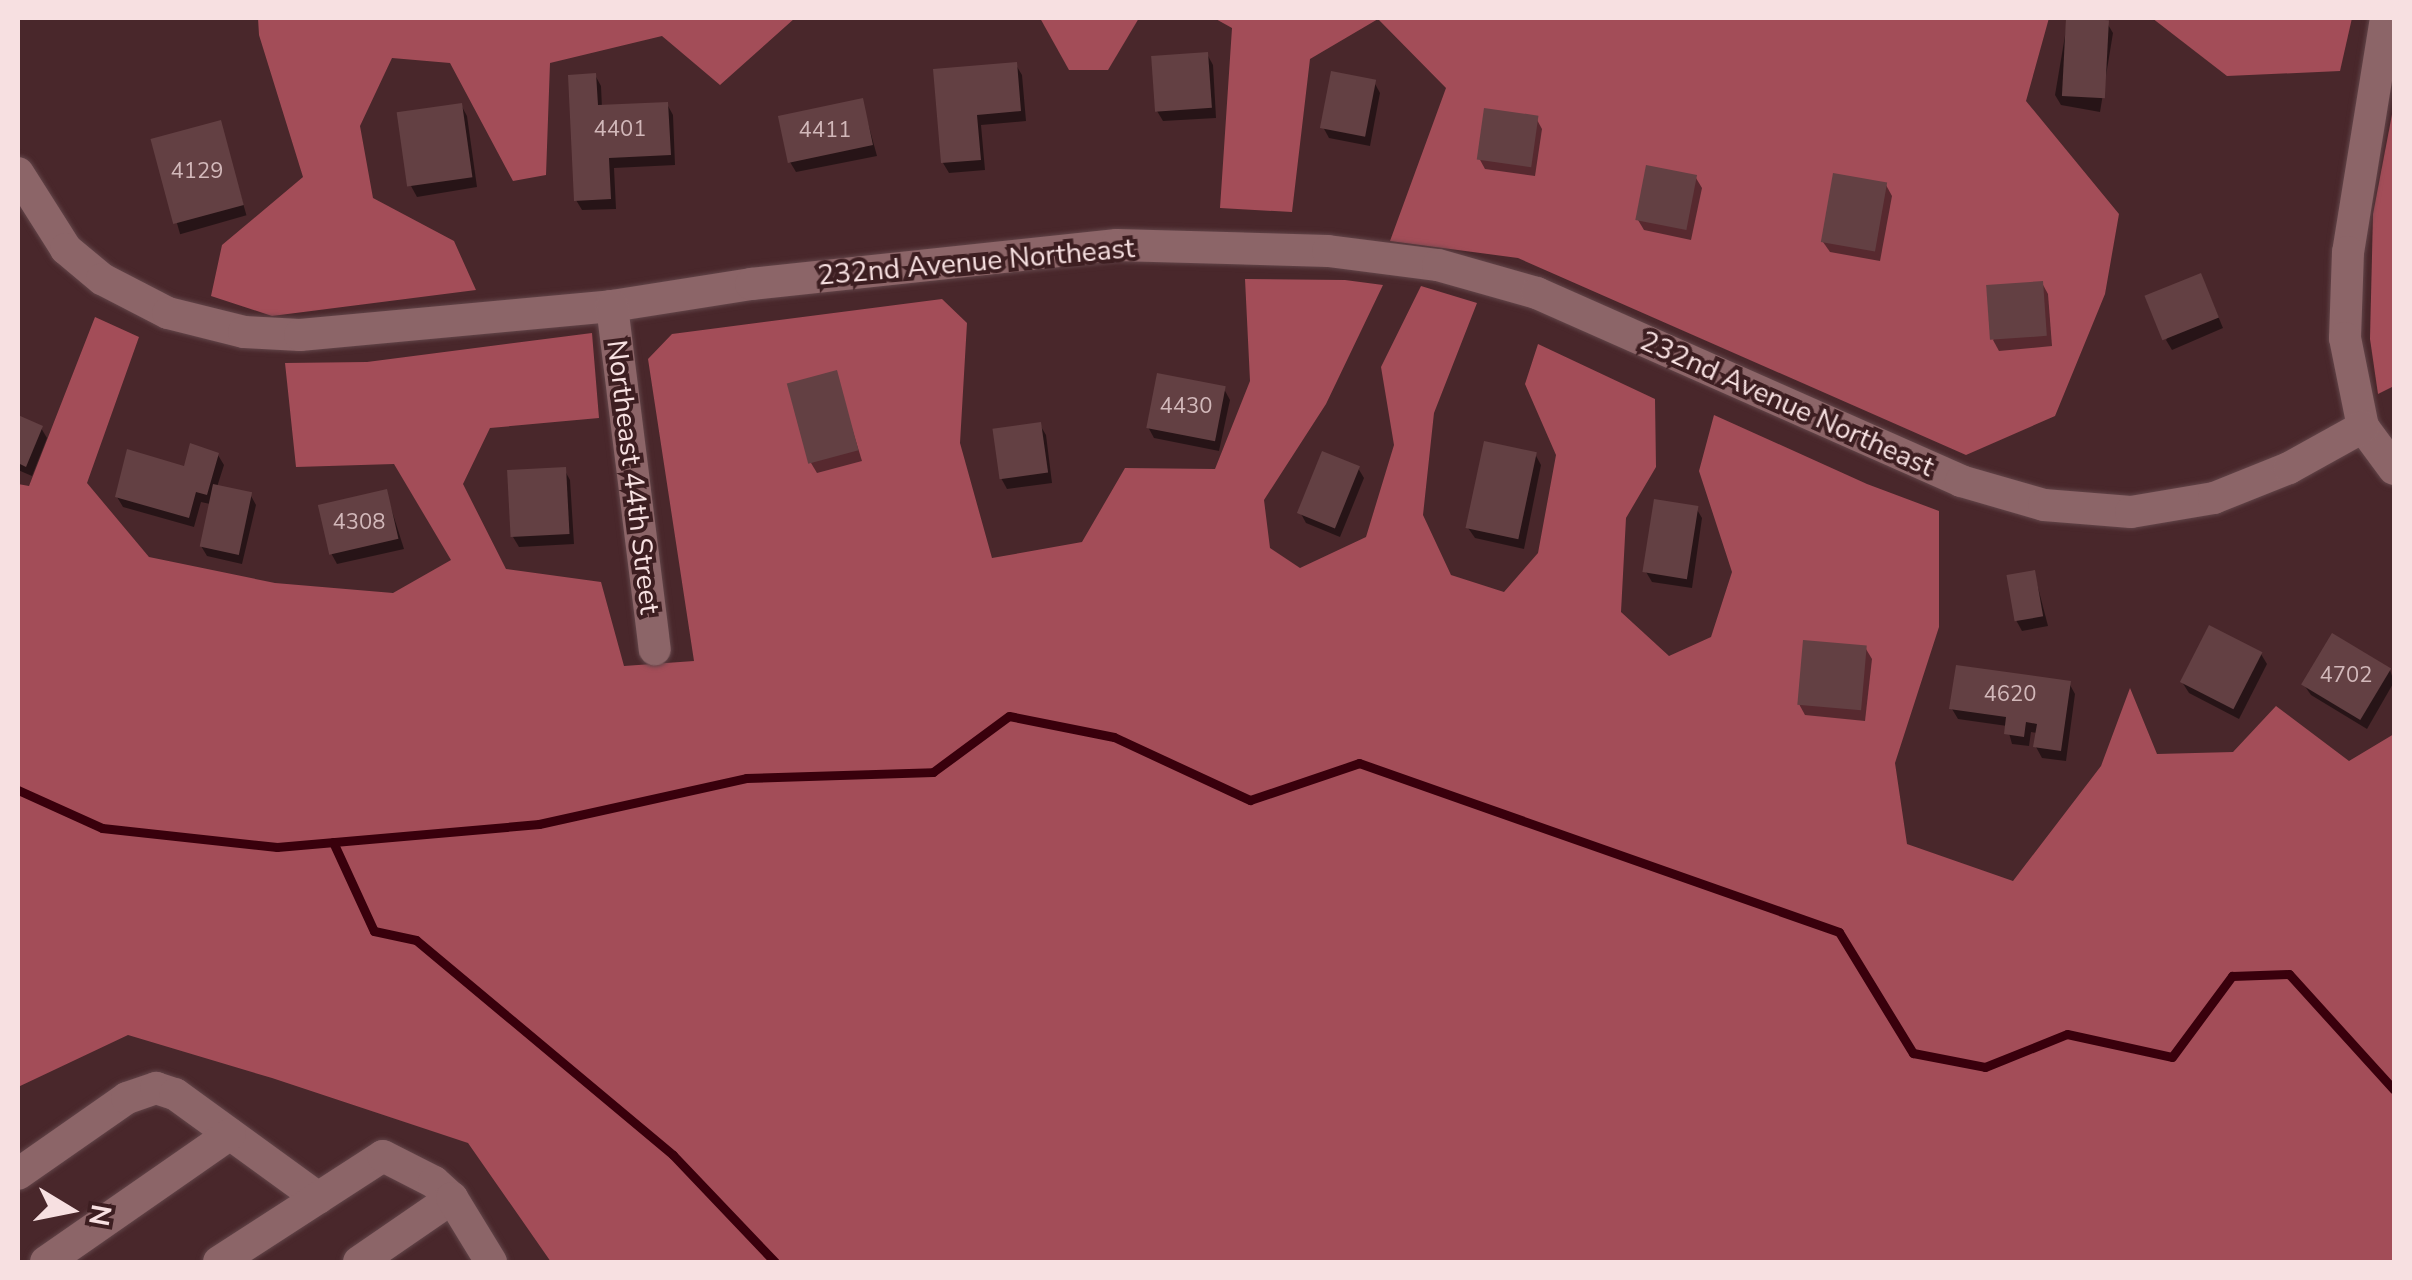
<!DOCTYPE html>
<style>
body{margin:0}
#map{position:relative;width:2412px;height:1280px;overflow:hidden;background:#49272b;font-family:"Nunito Sans",sans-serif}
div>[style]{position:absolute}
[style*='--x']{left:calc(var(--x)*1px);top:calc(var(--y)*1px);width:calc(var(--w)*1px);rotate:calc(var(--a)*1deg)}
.forest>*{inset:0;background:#a34d58}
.shadow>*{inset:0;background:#0007;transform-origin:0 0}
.stream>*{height:9px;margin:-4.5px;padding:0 4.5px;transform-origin:4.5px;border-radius:4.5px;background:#39000c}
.building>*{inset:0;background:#634043;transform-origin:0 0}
.roads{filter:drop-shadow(0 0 2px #624549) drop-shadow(0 0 2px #624549)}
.minor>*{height:32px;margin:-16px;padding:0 16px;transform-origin:16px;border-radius:16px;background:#8c6568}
span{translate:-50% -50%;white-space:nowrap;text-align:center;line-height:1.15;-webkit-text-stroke:8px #3d1e21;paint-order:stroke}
.number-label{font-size:22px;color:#d2b8ba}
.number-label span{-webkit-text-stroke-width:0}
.street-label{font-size:28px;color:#f7e0e1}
.frame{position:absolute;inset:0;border:20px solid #f7e0e1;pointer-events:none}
.north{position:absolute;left:20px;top:1160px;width:100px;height:100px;-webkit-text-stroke:8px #3d1e21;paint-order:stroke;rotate:100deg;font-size:28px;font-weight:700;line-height:40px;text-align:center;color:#f7e0e1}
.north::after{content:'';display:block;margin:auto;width:35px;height:45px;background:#f7e0e1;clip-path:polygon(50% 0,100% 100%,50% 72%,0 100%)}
</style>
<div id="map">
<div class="forest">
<i style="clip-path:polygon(258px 18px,795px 18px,720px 85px,662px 36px,550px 63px,546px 175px,513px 181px,450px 63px,392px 58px,360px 126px,373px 198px,454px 241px,476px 290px,272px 316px,211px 296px,222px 245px,303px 177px,259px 35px)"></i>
<i style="clip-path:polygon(1040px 18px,1139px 18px,1108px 70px,1069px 70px)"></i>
<i style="clip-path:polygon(1214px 18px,2049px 18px,2026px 101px,2119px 214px,2105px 294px,2055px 416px,1966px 455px,1518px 258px,1390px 241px,1446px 88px,1378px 19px,1310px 59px,1292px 212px,1220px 208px,1232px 28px)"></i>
<i style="clip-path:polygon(2152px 18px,2352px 18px,2340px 71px,2227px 76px)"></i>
<i style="clip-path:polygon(2394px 104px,2394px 386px,2378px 394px,2370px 339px,2373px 214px)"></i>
<i style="clip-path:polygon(1245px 279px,1345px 280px,1383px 285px,1326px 404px,1264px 500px,1270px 548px,1300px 568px,1366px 537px,1394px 445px,1381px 367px,1421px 286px,1477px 303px,1434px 413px,1423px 515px,1451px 575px,1504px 592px,1538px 553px,1556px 455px,1525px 384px,1538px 344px,1655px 399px,1656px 467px,1626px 518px,1621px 612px,1669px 656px,1711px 637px,1732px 572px,1699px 471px,1714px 415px,1867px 484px,1939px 511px,1939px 627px,1895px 763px,1907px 844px,2013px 881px,2101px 766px,2130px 688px,2157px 754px,2233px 752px,2276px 706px,2349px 761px,2394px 734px,2394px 1262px,551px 1262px,468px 1143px,272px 1078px,128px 1035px,18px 1087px,18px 484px,29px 486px,95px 317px,139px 337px,87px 483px,149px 557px,275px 583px,393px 593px,451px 560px,394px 464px,296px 467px,285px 363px,367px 362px,592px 333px,599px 418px,490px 428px,463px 484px,506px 569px,601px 582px,624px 666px,694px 661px,648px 359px,672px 334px,942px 299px,967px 323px,960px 443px,992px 558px,1082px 542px,1125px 468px,1215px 469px,1250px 381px)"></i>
</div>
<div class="shadow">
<i style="clip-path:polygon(2068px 18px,2107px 23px,2113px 33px,2100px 112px,2061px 105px,2055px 95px)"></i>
<i style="clip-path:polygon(1207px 54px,1213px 65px,1216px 118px,1163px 121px,1157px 111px)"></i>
<i style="clip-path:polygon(1016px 65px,1022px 75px,1026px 121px,981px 125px,985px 170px,949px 173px,943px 163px,936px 72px)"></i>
<i style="clip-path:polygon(595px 75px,601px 86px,602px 108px,667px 104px,673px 115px,675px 165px,614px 168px,616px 209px,582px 210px,576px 200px)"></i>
<i style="clip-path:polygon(1374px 82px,1380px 93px,1370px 146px,1329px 138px,1323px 127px)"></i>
<i style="clip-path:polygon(862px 101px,877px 156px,796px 172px,790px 162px)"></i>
<i style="clip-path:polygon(461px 105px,467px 116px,477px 187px,417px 197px,411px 186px)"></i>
<i style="clip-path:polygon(1536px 118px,1542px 129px,1535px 176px,1485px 169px,1479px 158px)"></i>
<i style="left:220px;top:123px;width:96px;height:69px;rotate:74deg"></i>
<i style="clip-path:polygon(1696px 178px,1702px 188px,1691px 240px,1644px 230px,1638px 220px)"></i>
<i style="clip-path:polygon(1886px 185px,1892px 196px,1880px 261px,1830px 252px,1823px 242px)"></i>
<i style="clip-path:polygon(2042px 283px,2048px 294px,2052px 346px,1999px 351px,1993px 340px)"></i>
<i style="clip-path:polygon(2206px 287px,2223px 328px,2172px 350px,2166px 340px)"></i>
<i style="clip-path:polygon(835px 373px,862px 461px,817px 473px,811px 463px)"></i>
<i style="clip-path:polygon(1224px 389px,1230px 400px,1219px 451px,1154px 438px,1148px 427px)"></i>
<i style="clip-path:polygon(18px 418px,41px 428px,47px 438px,32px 476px,18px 470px)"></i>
<i style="clip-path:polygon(1040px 425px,1046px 435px,1052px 483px,1007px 489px,1001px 478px)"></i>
<i style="clip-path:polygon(1535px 454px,1541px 465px,1524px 549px,1475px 538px,1468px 528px)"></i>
<i style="clip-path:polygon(218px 455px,224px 465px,217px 487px,250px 494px,256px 505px,242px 564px,207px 556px,201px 546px,210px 504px,201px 502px,194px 527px,123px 507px,117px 497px)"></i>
<i style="clip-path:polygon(1358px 468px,1364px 478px,1340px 537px,1306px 523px,1300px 512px)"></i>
<i style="clip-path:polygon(564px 469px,570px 480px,574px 544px,519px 547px,513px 537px)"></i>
<i style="clip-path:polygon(386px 492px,404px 549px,337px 564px,331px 553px)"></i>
<i style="clip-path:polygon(1696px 508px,1702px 518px,1692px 588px,1652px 582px,1646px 572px)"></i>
<i style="clip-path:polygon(2034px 572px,2048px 626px,2022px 631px,2016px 620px)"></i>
<i style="clip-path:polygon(1866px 649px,1872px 659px,1865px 721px,1805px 715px,1799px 704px)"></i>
<i style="clip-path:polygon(2261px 654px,2267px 664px,2239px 719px,2189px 693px,2182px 682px)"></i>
<i style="clip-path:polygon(2390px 670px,2394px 682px,2367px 729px,2311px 695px,2304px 685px)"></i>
<i style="clip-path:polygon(2069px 683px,2075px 694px,2066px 761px,2042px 758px,2036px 747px,2038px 733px,2031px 732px,2029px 746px,2012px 744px,2007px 726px,1958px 719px,1952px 709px)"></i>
</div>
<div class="stream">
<i style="--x:18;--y:790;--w:92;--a:24.3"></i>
<i style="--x:102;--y:828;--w:176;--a:6.2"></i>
<i style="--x:277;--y:847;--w:263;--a:-5"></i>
<i style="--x:539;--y:824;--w:212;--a:-12.5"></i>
<i style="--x:746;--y:778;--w:187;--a:-1.8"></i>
<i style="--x:933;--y:772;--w:94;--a:-36.4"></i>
<i style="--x:1009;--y:716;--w:107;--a:11.3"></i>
<i style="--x:1114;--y:737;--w:150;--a:24.9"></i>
<i style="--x:1250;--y:800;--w:115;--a:-18.7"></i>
<i style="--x:1359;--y:763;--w:509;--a:19.4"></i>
<i style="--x:1839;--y:932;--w:142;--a:58.6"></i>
<i style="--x:1913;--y:1053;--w:73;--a:11"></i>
<i style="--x:1985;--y:1067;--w:88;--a:-21.9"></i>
<i style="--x:2067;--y:1034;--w:107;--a:12.4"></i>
<i style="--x:2172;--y:1057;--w:101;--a:-53.5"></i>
<i style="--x:2232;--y:976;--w:57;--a:-2"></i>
<i style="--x:2289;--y:974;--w:156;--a:47.8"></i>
<i style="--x:333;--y:842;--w:98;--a:65.3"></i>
<i style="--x:374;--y:931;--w:43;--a:12.1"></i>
<i style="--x:416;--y:940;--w:335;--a:39.9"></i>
<i style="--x:673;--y:1155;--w:148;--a:46.4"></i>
</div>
<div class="building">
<i style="left:2066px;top:18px;width:43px;height:78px;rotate:3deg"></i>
<i style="left:1208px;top:52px;width:56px;height:57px;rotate:86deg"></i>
<i style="clip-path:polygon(1017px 62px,1021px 111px,977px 115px,981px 160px,941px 163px,933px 69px)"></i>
<i style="left:1331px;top:71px;width:46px;height:58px;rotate:11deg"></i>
<i style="clip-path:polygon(596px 73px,598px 105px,668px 102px,671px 155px,609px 158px,611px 199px,574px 201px,568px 75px)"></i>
<i style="left:863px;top:98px;width:48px;height:87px;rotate:78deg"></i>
<i style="left:462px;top:103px;width:75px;height:66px;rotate:82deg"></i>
<i style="left:1484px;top:108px;width:55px;height:52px;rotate:8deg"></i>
<i style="left:221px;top:120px;width:88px;height:73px;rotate:75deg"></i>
<i style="left:1646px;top:165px;width:52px;height:56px;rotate:11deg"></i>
<i style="left:1833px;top:173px;width:55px;height:70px;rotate:10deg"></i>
<i style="left:2201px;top:273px;width:48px;height:61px;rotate:68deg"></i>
<i style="left:2043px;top:281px;width:55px;height:57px;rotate:86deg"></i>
<i style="left:837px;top:370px;width:83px;height:52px;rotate:75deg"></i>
<i style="left:1157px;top:373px;width:70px;height:56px;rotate:11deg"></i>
<i style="clip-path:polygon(18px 415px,43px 426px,26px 467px,18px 463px)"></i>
<i style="left:1041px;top:422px;width:51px;height:49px;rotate:82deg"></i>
<i style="left:1484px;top:441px;width:54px;height:89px;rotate:12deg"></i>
<i style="clip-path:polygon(190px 443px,219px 453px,207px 495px,196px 492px,189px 518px,115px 497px,127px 449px,184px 466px)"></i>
<i style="left:1322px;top:451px;width:41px;height:67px;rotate:22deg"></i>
<i style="left:566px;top:467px;width:67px;height:59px;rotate:87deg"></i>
<i style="left:213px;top:484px;width:40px;height:64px;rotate:12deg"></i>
<i style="left:387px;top:489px;width:51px;height:71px;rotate:77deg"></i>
<i style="left:1654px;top:499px;width:45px;height:74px;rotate:9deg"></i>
<i style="left:2035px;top:570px;width:47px;height:29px;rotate:80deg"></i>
<i style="left:2209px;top:625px;width:60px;height:64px;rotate:27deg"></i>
<i style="left:2332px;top:633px;width:69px;height:60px;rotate:31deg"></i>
<i style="left:1803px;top:640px;width:64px;height:65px;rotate:5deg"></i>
<i style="clip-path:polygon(1956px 665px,2071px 681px,2061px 751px,2033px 747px,2037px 724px,2026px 722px,2024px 737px,2004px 734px,2006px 717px,1949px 709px)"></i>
</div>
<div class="roads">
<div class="minor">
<i style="--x:2386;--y:18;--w:237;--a:99.2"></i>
<i style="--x:2348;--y:252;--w:86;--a:92"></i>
<i style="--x:2345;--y:338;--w:91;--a:78.6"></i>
<i style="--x:2363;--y:427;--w:52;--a:53.6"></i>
<i style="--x:18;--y:173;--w:90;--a:57.7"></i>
<i style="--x:66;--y:249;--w:47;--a:39.8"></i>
<i style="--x:102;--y:279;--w:74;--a:27.3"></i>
<i style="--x:168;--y:313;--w:78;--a:14"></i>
<i style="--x:244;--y:332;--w:56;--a:3.1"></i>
<i style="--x:300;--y:335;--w:313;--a:-5.3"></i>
<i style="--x:612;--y:306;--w:141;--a:-9"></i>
<i style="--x:751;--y:284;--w:368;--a:-6.1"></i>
<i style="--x:1117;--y:245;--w:211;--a:1.6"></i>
<i style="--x:1328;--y:251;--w:111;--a:7.3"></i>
<i style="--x:1438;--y:265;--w:103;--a:15.8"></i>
<i style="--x:1537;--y:293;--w:464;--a:23.9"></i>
<i style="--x:1961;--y:481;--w:86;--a:16.1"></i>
<i style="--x:2044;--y:505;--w:87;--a:4.6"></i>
<i style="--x:2131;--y:512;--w:84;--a:-9.6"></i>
<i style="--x:2214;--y:498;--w:81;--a:-21.8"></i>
<i style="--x:2289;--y:468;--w:85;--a:-29"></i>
<i style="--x:612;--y:306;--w:346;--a:82.9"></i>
<i style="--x:18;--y:1174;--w:133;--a:-34.9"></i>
<i style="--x:127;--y:1098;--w:31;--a:-19"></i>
<i style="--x:156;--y:1088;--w:20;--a:18"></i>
<i style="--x:175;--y:1094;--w:177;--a:36"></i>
<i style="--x:46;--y:1262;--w:224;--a:-34.8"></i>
<i style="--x:219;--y:1262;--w:195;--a:-32.9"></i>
<i style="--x:383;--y:1156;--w:57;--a:27"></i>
<i style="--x:434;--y:1182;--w:24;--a:42"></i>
<i style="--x:359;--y:1262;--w:113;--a:-34.5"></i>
<i style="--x:452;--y:1198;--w:75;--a:58.6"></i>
</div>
</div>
<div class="number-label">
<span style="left:620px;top:130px">4401</span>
<span style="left:825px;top:131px">4411</span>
<span style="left:197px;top:172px">4129</span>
<span style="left:1186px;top:407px">4430</span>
<span style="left:359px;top:523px">4308</span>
<span style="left:2346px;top:676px">4702</span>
<span style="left:2010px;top:695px">4620</span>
</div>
<div class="street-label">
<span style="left:976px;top:262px;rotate:-5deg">232nd Avenue Northeast</span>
<span style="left:1787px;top:404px;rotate:24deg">232nd Avenue Northeast</span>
<span style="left:633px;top:477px;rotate:83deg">Northeast 44th Street</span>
</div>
<div class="frame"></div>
<div class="north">N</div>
</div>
